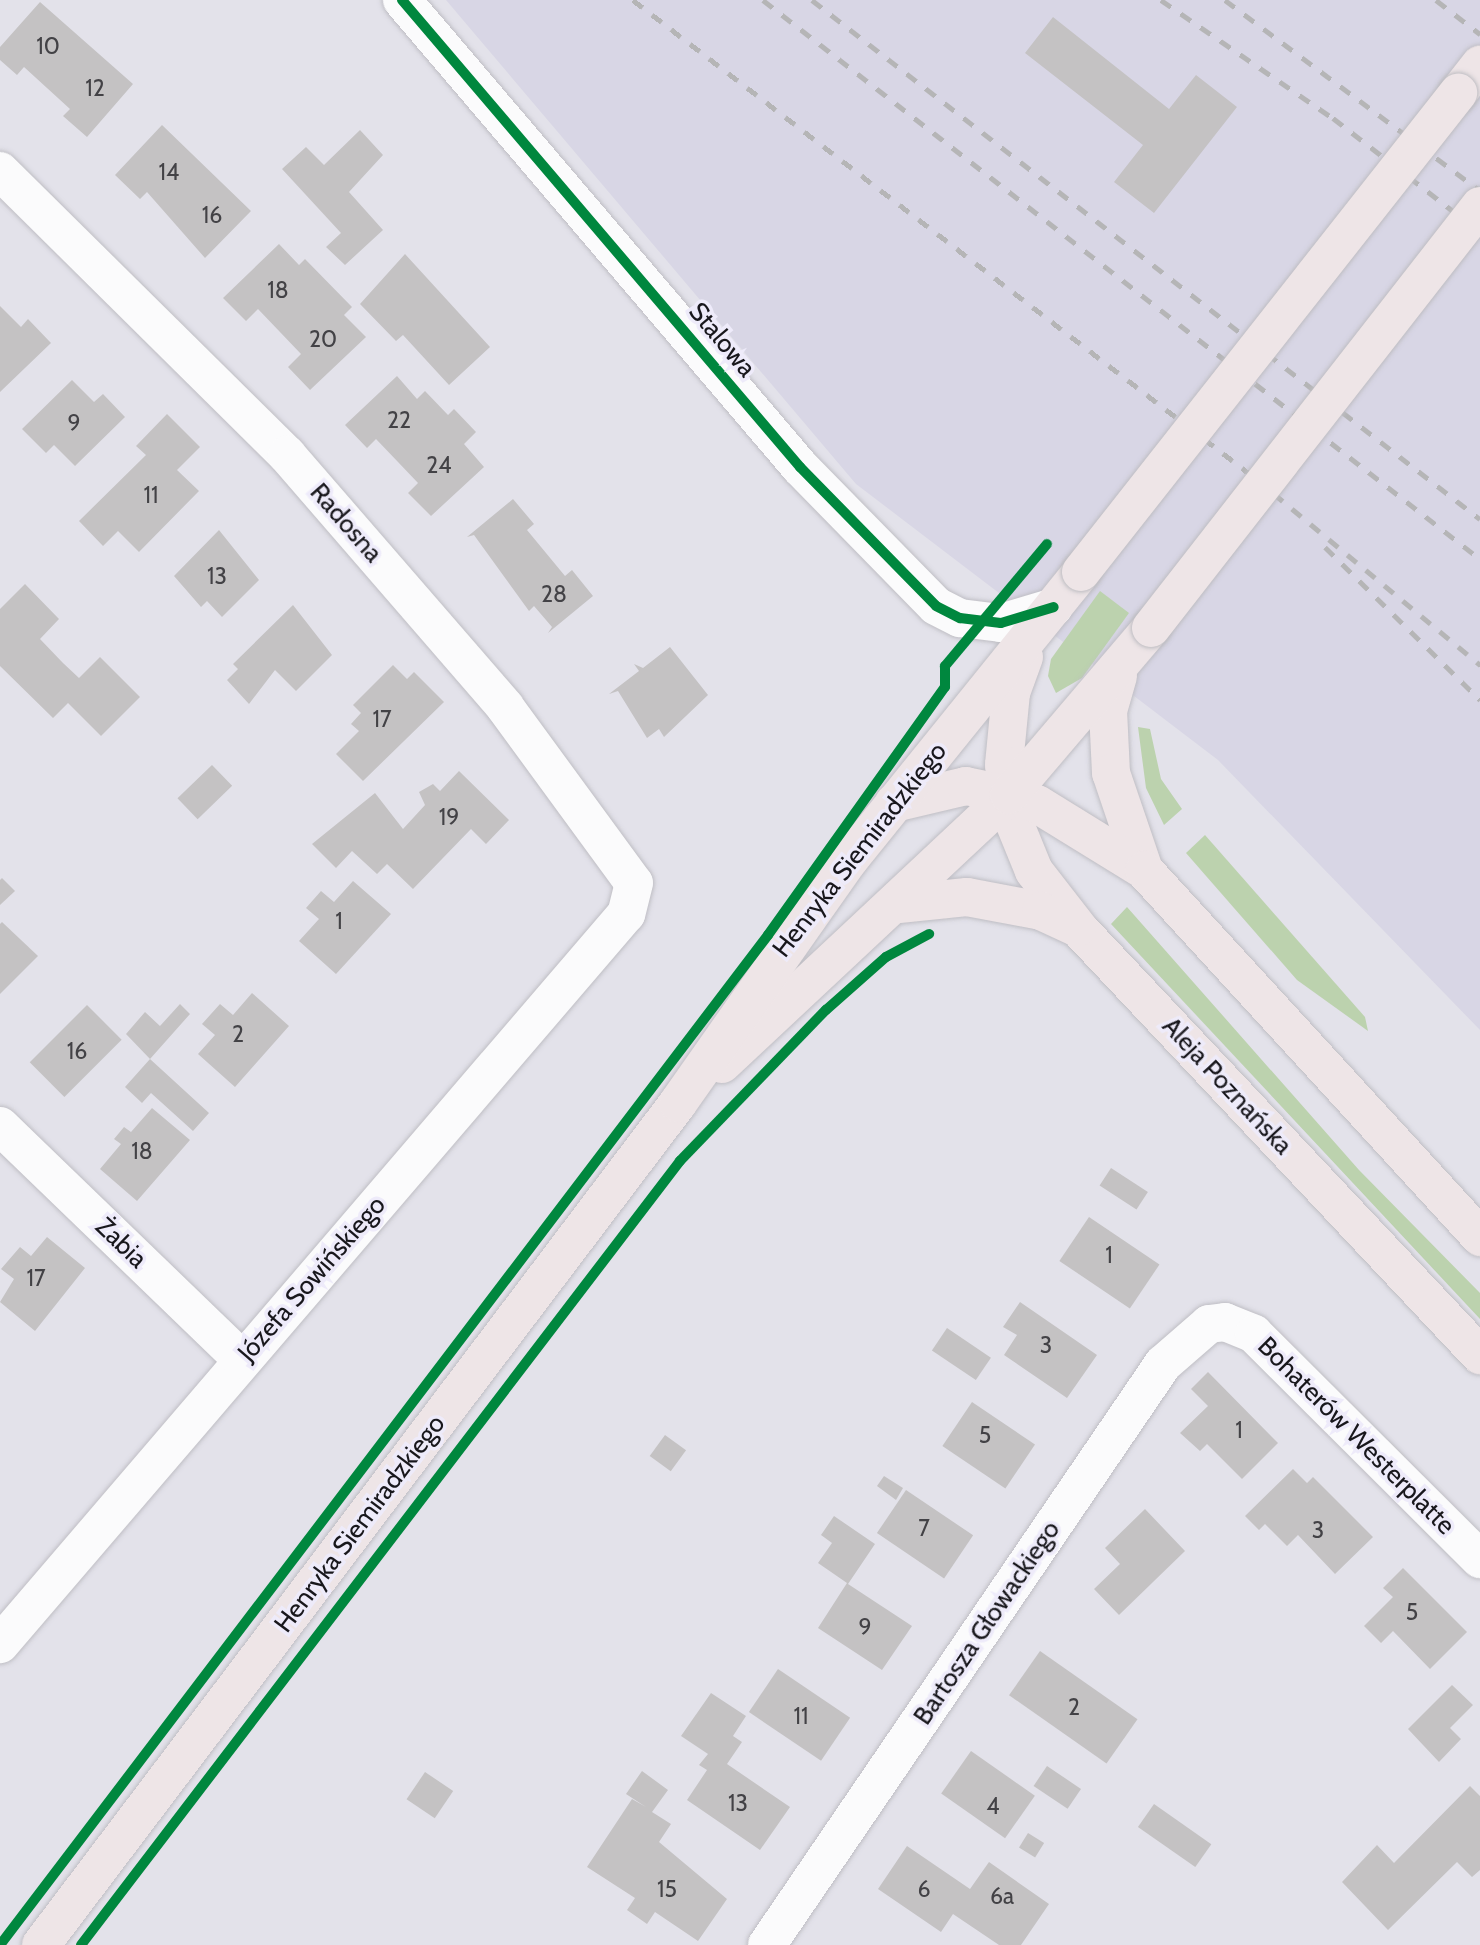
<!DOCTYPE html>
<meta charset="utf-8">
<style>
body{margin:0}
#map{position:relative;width:1480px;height:1945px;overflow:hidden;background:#e3e2ea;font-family:Cabin,sans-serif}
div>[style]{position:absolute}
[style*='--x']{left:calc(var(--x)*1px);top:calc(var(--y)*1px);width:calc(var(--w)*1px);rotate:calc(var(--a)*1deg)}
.built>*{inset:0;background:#d8d6e5}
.green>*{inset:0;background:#bcd2ae}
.building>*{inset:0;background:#c4c2c3;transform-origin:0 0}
.roads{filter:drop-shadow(0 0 2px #bfbec4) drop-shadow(0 0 2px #bfbec4)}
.minor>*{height:38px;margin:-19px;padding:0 19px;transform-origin:19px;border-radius:19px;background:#fbfbfc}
.major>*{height:38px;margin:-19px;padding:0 19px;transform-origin:19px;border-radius:19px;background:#eee5e7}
.rail>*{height:5px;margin-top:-2.5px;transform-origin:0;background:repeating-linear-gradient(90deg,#b5b5b6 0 12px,transparent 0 24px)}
.bridges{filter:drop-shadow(0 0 2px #bebdc2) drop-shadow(0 0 2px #bebdc2)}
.major-bridge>*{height:38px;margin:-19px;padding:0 19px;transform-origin:19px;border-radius:19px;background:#eee5e7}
.cycleway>*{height:10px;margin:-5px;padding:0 5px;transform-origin:5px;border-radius:5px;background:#00873e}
span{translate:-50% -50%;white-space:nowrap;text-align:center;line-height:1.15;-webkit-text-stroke:7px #eeebfa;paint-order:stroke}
.number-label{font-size:23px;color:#434246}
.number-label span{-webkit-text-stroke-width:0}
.street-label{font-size:26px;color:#18171c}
</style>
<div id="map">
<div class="built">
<i style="clip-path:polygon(446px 0,1480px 0,1480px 1030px,1218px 760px,856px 484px)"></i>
</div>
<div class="green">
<i style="clip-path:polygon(1100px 591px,1129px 613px,1082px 678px,1056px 693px,1048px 676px,1051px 659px)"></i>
<i style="clip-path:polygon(1138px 727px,1150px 729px,1161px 779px,1182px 809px,1164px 825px,1146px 788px)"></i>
<i style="clip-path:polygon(1205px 835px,1365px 1017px,1368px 1031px,1297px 980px,1186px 853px)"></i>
<i style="clip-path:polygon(1127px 907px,1359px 1170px,1480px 1293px,1480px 1319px,1111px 924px)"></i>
</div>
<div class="building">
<i style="clip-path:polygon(40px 2px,133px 84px,87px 137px,63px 116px,70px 109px,24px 67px,17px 75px,0 60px,0 47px)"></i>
<i style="clip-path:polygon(1053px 17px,1169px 109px,1196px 75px,1237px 107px,1154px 213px,1114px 182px,1143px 145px,1025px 53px)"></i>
<i style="clip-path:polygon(162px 125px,251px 211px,205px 258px,147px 192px,140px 199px,115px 175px)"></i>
<i style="clip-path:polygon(360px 130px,383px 155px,349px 192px,383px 230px,345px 265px,326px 247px,341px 233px,282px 169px,306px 147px,324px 165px)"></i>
<i style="clip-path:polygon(279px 244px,299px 265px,305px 259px,352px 307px,344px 315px,366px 337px,310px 390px,288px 367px,301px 354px,258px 309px,246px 321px,223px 298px)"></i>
<i style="clip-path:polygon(405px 254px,490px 347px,449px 385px,403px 335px,396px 341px,360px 304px)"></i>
<i style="clip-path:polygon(0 306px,21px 327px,28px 319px,51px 343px,0 392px)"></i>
<i style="clip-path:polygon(397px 376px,417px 399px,425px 391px,448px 415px,454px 409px,476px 432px,464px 444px,484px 467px,431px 516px,408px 493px,418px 483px,398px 462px,376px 439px,367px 448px,345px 425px)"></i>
<i style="clip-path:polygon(72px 380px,94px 402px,103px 394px,125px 417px,75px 466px,54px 445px,46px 453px,22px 429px)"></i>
<i style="clip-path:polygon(167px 414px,200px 447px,177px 470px,199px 491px,139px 552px,118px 531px,103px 546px,79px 521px,146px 455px,136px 446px)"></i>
<i style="clip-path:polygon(513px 499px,534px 524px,527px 530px,565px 576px,572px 570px,593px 596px,548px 633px,552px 627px,534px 606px,529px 611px,474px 535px,467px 537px)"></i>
<i style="clip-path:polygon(219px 530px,259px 580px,222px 617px,207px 601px,201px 607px,174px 576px)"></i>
<i style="clip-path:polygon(25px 584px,59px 619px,40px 639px,63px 663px,79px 678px,100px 657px,140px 697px,101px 736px,68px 703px,53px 718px,0 666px,0 609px)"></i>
<i style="clip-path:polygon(293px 605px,332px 655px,296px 691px,275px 670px,249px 704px,227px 680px,238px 669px,233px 664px)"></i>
<i style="clip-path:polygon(670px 647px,708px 695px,664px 737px,659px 729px,647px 738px,618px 691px,609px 694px,639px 671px,634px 664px,643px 668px)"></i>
<i style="clip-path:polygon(393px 665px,407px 679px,414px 672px,444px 702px,363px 781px,336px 754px,359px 731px,351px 724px,361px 713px,353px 705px)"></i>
<i style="left:212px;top:765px;width:29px;height:48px;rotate:46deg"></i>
<i style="clip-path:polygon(459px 771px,509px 820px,486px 844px,471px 829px,413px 889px,387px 864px,377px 874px,352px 851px,336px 868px,312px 844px,375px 793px,403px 829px,425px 805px,419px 792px,433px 784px,440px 791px)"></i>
<i style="clip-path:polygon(2px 878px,15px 891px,0 905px,0 880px)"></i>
<i style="clip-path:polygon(353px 881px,391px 914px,336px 974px,299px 941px,319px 919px,306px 908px,321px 891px,334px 902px)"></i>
<i style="clip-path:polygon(2px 922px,38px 956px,0 994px,0 924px)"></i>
<i style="clip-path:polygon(252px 993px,289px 1026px,235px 1087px,198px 1054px,215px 1035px,202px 1024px,220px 1004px,233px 1015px)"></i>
<i style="clip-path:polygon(180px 1004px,190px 1014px,150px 1059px,126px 1034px,145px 1012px,160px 1026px)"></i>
<i style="left:87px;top:1005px;width:49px;height:81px;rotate:45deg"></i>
<i style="clip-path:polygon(150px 1059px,209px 1113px,193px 1131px,151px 1093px,142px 1103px,125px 1087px)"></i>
<i style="clip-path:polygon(152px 1108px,190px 1140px,137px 1201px,100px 1169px,121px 1144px,114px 1139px,124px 1127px,131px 1132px)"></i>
<i style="left:1111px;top:1168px;width:44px;height:21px;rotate:33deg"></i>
<i style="left:1089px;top:1217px;width:85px;height:53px;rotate:34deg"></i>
<i style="clip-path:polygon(47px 1237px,85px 1268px,35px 1331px,0 1302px,14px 1279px,1px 1269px,20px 1247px,31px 1256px)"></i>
<i style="clip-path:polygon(1020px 1302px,1097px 1355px,1067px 1398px,1004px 1355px,1017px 1335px,1003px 1327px)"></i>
<i style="left:947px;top:1328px;width:53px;height:27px;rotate:34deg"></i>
<i style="clip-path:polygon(1208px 1372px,1278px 1443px,1242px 1479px,1207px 1444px,1200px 1451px,1180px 1433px,1208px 1406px,1191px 1389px)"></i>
<i style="left:972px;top:1402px;width:76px;height:53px;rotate:34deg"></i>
<i style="left:665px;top:1435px;width:26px;height:26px;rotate:36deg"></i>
<i style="clip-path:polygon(1293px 1469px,1307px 1483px,1313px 1477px,1373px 1537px,1335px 1574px,1298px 1535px,1287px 1546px,1265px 1524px,1259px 1530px,1245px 1516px)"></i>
<i style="clip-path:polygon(884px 1476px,903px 1488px,896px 1500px,877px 1486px)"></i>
<i style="left:906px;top:1490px;width:81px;height:52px;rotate:34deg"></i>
<i style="clip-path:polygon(1145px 1509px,1185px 1551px,1119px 1615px,1094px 1589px,1120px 1564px,1105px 1548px)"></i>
<i style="clip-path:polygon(834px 1516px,875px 1544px,848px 1584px,912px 1626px,882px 1670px,818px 1628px,847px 1583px,818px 1563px,832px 1543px,821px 1535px)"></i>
<i style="clip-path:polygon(1403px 1568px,1467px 1632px,1430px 1669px,1393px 1631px,1381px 1643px,1364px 1626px,1393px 1597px,1383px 1588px)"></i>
<i style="left:1040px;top:1651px;width:119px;height:54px;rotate:35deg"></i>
<i style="left:778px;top:1669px;width:87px;height:52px;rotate:34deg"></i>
<i style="clip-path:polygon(1452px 1685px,1473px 1705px,1450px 1728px,1461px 1739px,1439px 1762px,1408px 1729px)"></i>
<i style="clip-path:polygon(711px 1693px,746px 1716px,733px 1736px,742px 1742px,727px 1764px,790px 1807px,760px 1850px,687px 1800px,707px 1770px,699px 1765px,708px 1754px,681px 1736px)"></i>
<i style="left:971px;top:1751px;width:78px;height:52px;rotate:35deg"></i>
<i style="left:1047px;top:1766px;width:41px;height:24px;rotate:34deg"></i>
<i style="clip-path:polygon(642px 1771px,668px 1790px,652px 1812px,671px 1824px,659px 1842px,727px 1899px,698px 1941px,655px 1912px,647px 1924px,627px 1910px,635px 1898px,587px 1867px,632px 1799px,646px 1807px,626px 1794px)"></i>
<i style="left:425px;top:1772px;width:34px;height:33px;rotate:34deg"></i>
<i style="clip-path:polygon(1470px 1786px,1480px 1796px,1480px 1870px,1472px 1877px,1457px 1862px,1388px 1930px,1342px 1882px,1377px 1845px,1394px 1863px)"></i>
<i style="left:1154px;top:1804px;width:70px;height:28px;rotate:35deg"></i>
<i style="left:1028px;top:1833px;width:19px;height:17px;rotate:32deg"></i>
<i style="clip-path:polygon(907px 1846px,970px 1889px,989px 1862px,1049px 1904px,1021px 1945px,999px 1945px,953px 1914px,941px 1932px,878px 1889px)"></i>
</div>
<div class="roads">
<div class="minor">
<i style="--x:402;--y:0;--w:614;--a:49.56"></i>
<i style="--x:800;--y:467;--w:194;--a:45.6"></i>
<i style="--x:936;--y:606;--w:27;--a:27"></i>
<i style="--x:960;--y:618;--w:41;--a:7"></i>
<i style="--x:1001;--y:623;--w:55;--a:-16.8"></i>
<i style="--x:0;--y:171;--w:404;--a:44.7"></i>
<i style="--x:287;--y:455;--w:333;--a:49.1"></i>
<i style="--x:505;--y:707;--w:218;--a:53.8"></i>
<i style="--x:634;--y:883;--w:32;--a:104"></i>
<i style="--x:626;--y:914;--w:962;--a:130.61"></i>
<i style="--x:0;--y:1126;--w:337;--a:44"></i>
<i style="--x:767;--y:1945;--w:703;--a:-55.72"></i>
<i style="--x:1163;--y:1364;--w:61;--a:-41"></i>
<i style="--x:1209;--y:1324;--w:16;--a:-7"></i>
<i style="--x:1225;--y:1322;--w:31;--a:22"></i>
<i style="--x:1254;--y:1334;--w:319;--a:44.9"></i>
</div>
<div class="major">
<i style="--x:1458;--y:93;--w:36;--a:-52"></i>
<i style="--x:1024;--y:657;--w:38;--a:110"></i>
<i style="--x:1011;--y:693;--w:72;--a:95.6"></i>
<i style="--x:1004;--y:765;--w:53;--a:81.3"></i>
<i style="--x:1012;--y:817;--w:58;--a:67.8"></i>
<i style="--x:1034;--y:871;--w:75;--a:52.1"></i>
<i style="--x:1080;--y:930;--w:584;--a:46.74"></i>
<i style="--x:1118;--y:676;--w:35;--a:106"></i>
<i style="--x:1108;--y:710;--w:63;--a:87.3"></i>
<i style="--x:1111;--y:773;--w:102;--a:71.2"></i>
<i style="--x:894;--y:803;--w:74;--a:-13.3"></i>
<i style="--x:966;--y:786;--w:44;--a:11.8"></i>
<i style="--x:1009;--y:795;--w:29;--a:18"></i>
<i style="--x:1037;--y:804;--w:126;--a:31.7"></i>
<i style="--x:1144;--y:870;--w:498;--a:47.5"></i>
<i style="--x:899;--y:904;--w:68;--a:-5.9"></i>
<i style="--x:967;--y:897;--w:75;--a:10.7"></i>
<i style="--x:1041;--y:911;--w:40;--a:25"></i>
<i style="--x:722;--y:1064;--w:393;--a:-43.1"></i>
<i style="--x:1009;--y:795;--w:219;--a:-49.6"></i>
<i style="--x:41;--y:1945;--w:1056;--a:-52.89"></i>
<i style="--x:678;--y:1103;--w:297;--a:-54.9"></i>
<i style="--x:849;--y:860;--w:370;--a:-51.1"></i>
</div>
</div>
<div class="rail">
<i style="--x:633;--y:0;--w:784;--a:37.54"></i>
<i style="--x:1255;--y:478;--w:293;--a:39.7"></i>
<i style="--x:763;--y:0;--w:909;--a:37.94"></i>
<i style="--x:812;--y:0;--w:846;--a:37.85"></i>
<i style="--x:1161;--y:0;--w:209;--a:34.5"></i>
<i style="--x:1333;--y:118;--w:186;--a:37.8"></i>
<i style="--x:1225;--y:0;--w:319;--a:36.8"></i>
<i style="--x:1436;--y:0;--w:56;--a:37.7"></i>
<i style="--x:1325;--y:547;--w:218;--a:44.6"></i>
</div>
<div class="bridges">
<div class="major-bridge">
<i style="--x:1081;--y:572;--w:610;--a:-51.8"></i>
<i style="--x:1151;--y:628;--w:535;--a:-52.06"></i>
</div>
</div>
<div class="cycleway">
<i style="--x:402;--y:0;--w:614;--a:49.56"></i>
<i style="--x:800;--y:467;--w:194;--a:45.6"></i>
<i style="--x:936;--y:606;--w:27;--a:27"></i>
<i style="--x:960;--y:618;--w:41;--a:7"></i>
<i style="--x:1001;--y:623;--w:55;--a:-16.8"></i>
<i style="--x:0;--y:1945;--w:1269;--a:-52.75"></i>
<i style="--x:768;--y:935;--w:305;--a:-54.5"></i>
<i style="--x:945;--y:687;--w:21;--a:-90"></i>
<i style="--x:945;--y:666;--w:159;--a:-50.1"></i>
<i style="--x:81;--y:1945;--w:987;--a:-52.62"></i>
<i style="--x:680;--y:1161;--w:210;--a:-46"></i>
<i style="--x:826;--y:1010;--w:80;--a:-41.5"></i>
<i style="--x:886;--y:957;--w:49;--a:-28.1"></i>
</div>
<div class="number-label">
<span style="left:48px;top:46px">10</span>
<span style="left:95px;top:88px">12</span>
<span style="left:169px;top:172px">14</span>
<span style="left:212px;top:215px">16</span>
<span style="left:278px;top:290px">18</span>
<span style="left:323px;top:339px">20</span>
<span style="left:399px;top:420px">22</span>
<span style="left:74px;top:423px">9</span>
<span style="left:439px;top:465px">24</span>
<span style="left:151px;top:495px">11</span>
<span style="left:217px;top:576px">13</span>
<span style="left:554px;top:594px">28</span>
<span style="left:382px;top:719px">17</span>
<span style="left:449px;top:817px">19</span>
<span style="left:339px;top:921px">1</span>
<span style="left:238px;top:1034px">2</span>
<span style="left:77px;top:1051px">16</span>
<span style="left:142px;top:1151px">18</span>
<span style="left:1109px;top:1255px">1</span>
<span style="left:36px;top:1278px">17</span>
<span style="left:1046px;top:1345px">3</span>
<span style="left:1239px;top:1430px">1</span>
<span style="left:985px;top:1435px">5</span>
<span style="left:924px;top:1528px">7</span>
<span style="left:1318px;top:1530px">3</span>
<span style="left:1412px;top:1612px">5</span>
<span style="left:865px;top:1627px">9</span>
<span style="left:1074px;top:1707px">2</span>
<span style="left:801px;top:1716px">11</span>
<span style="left:738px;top:1803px">13</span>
<span style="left:993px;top:1806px">4</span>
<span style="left:667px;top:1889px">15</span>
<span style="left:924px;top:1889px">6</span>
<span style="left:1002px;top:1896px">6a</span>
</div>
<div class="street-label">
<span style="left:722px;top:340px;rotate:50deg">Stalowa</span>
<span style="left:346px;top:523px;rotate:49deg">Radosna</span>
<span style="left:860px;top:850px;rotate:-52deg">Henryka Siemiradzkiego</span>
<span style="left:1227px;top:1086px;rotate:47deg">Aleja Poznańska</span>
<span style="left:121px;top:1243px;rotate:44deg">Żabia</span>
<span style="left:312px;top:1279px;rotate:-49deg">Józefa Sowińskiego</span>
<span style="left:1356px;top:1436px;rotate:45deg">Bohaterów Westerplatte</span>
<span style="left:360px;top:1524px;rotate:-53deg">Henryka Siemiradzkiego</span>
<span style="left:987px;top:1623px;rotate:-56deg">Bartosza Głowackiego</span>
</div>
</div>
